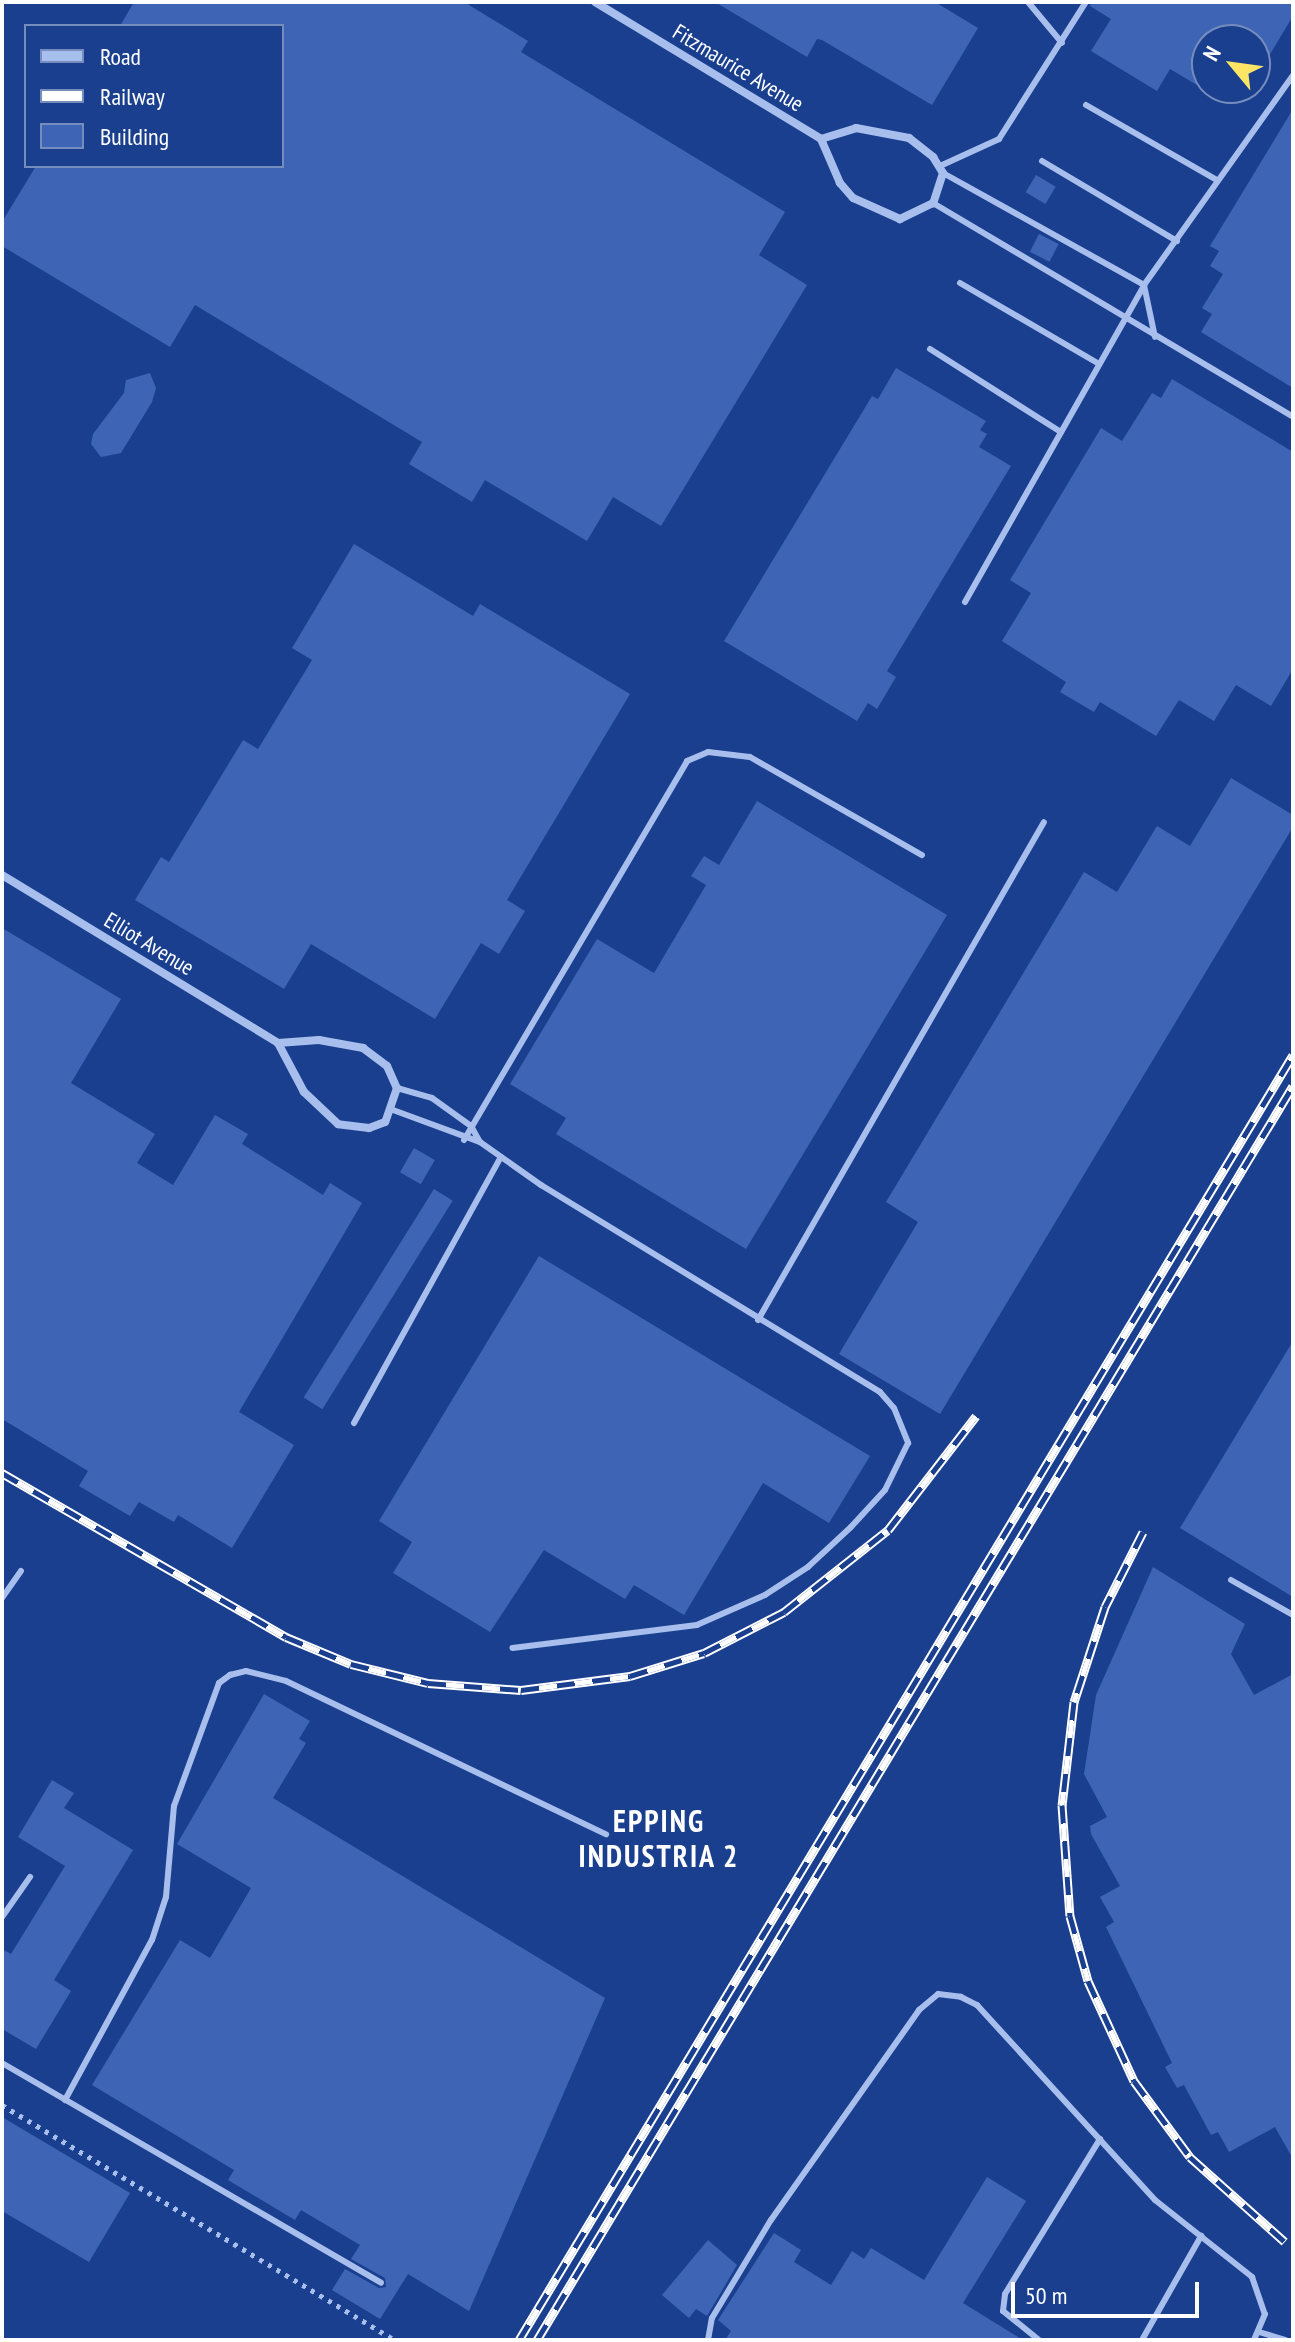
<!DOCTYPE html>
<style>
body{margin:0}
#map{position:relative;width:1295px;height:2342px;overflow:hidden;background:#1a3f8f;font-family:"PT Sans Narrow",sans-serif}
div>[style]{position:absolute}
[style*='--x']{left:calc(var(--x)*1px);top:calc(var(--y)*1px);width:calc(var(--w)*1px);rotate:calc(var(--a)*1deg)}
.building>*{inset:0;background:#3e65b5;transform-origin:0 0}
.path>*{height:5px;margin-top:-2.5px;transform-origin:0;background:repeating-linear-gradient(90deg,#a8bfee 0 4px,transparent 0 10px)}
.service>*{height:6px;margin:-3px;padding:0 3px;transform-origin:3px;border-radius:3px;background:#a8bfee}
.minor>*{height:8px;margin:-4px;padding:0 4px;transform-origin:4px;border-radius:4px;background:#a8bfee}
.rail>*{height:9px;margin-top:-4.5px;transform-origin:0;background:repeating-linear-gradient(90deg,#1a3f8f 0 18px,#fff 0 36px);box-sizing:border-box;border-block:2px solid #fff}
span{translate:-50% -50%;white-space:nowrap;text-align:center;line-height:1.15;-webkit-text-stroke:7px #1a3f8f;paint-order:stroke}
.street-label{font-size:22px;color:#fff}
.district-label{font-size:30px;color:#fff;font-weight:700;letter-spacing:2px}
.frame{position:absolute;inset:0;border:4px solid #fff;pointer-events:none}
.legend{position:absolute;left:24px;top:24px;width:260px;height:144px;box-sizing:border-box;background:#1a3f8f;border:2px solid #768cbc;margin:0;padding:10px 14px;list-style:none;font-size:24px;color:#fff}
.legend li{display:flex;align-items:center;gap:16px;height:40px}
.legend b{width:40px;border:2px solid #768cbc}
.north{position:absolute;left:1191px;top:24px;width:80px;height:80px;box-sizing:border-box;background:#1a3f8f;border:2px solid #768cbc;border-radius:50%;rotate:299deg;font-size:22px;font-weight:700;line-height:32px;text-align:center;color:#fff}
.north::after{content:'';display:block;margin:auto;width:28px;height:36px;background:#ffe565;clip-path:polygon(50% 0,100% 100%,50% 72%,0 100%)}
.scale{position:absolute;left:1011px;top:2282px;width:188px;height:36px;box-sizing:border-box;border:4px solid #fff;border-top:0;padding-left:10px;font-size:24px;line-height:28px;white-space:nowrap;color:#fff;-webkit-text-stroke:6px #1a3f8f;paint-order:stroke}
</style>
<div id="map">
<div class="building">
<i style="clip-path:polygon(134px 2px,464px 2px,528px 41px,521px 52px,785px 212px,759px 255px,807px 285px,661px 526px,613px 497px,587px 541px,485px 480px,472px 502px,409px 464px,422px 442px,195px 305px,170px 347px,2px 246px,2px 222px,36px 166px,282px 166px,282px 26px,120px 26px)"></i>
<i style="clip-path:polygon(715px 2px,935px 2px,978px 28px,932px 105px,822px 40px,817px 39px,807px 57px)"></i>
<i style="clip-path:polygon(1092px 2px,1293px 2px,1293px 16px,1255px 79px,1255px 40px,1207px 40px,1207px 91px,1170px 69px,1157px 91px,1091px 51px,1111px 19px,1090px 6px)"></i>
<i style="clip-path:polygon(1293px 109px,1293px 388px,1201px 332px,1212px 314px,1202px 308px,1223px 274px,1210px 266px,1219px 251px,1210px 246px)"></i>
<i style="left:1036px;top:175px;width:23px;height:20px;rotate:31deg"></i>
<i style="left:1039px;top:234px;width:22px;height:20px;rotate:27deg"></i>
<i style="clip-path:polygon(896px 368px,986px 421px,980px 430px,987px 434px,979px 447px,1011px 466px,887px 671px,896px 677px,877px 709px,868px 703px,857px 721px,724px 641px,872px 396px,878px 399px)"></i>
<i style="clip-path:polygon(150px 373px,156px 388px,152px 402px,121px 453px,101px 457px,91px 444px,93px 434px,124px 393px,126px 380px)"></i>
<i style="clip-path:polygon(1172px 379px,1293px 452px,1293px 669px,1271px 706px,1236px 685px,1214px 721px,1179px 700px,1156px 736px,1100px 702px,1094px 712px,1060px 692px,1066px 682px,1002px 641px,1031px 593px,1010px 580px,1101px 428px,1122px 441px,1152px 393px,1161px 398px)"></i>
<i style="clip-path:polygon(354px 544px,473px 616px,480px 604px,630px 694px,507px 900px,525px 911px,499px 954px,481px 943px,435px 1019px,311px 944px,284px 989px,135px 900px,161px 857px,169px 862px,243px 740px,258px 749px,312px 660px,292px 648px)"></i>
<i style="clip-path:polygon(1231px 778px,1293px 815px,1293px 827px,940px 1414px,839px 1354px,918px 1222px,886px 1202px,1084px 872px,1117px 892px,1157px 826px,1190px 846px)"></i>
<i style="clip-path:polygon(757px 801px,947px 915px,746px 1249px,556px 1134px,566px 1118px,510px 1084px,597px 939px,654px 973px,706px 885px,691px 876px,704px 856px,719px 865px)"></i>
<i style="clip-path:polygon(2px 928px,121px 999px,71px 1083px,155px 1134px,137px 1163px,173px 1185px,215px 1115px,248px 1134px,242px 1144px,323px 1195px,330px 1183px,362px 1203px,239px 1412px,294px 1445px,232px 1548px,178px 1515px,174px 1522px,139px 1502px,130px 1516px,79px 1486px,88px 1471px,2px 1419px)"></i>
<i style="left:414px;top:1148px;width:24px;height:28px;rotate:30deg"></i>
<i style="left:434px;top:1189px;width:22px;height:246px;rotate:32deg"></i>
<i style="clip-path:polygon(539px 1256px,870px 1456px,829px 1523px,763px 1483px,684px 1615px,634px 1585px,625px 1599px,544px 1550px,490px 1632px,393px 1573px,412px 1542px,379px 1521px)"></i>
<i style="clip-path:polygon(1293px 1341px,1293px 1597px,1180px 1528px)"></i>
<i style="clip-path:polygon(1153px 1567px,1245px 1624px,1231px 1654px,1254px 1695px,1293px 1674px,1293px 2159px,1275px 2127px,1229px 2152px,1218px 2132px,1211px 2135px,1184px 2085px,1177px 2088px,1165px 2067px,1172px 2063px,1106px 1927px,1114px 1922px,1100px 1897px,1120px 1886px,1091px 1834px,1090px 1826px,1107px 1817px,1084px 1774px,1096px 1695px)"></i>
<i style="clip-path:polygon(264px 1694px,310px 1721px,299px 1739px,306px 1743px,273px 1798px,605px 1998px,469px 2311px,408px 2274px,380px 2319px,332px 2290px,345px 2269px,379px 2288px,386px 2287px,385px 2278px,351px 2259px,360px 2245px,301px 2210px,295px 2220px,228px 2180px,234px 2170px,92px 2085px,180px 1940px,210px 1958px,251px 1888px,177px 1844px)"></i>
<i style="clip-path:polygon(52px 1780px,74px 1793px,64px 1808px,133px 1850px,54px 1980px,71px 1991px,36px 2049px,2px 2029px,2px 1949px,11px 1954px,65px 1866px,18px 1837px)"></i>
<i style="clip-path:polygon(2px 2117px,130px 2193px,89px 2262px,2px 2211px)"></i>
<i style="clip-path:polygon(987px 2177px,1026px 2201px,963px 2303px,1023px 2340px,725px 2340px,731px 2331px,718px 2320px,774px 2233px,801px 2250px,794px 2262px,831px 2285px,852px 2251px,864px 2259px,871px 2248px,924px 2280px)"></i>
<i style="clip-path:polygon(708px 2240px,737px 2265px,707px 2316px,696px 2309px,689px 2318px,662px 2295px)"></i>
</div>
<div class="path">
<i style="--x:2;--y:2105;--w:457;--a:30.9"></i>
</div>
<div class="service">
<i style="--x:1028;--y:2;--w:53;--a:50.3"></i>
<i style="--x:1086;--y:105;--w:151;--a:29.8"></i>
<i style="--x:1042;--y:161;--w:157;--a:30.7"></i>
<i style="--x:940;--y:166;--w:65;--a:-24.6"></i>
<i style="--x:999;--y:139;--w:162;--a:-57.6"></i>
<i style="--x:943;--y:173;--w:230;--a:29.1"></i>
<i style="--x:1144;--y:285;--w:53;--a:78.1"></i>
<i style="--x:933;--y:203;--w:419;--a:30.7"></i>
<i style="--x:960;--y:283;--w:161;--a:30.2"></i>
<i style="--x:930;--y:349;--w:155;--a:32.4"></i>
<i style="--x:965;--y:602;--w:364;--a:-60.5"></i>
<i style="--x:1144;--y:285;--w:257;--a:-54.6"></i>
<i style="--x:397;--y:1088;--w:36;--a:16"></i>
<i style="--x:432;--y:1098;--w:48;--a:35.7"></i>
<i style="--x:471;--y:1126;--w:18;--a:61"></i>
<i style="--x:480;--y:1142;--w:75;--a:35.2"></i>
<i style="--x:541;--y:1185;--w:397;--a:31.4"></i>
<i style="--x:880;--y:1392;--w:21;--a:49"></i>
<i style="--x:894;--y:1408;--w:38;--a:68"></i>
<i style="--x:908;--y:1443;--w:52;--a:116.1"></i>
<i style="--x:885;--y:1490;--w:50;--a:132.6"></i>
<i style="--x:851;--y:1527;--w:59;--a:137.1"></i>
<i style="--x:808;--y:1567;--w:51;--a:146.9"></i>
<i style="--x:765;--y:1595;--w:74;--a:156.2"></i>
<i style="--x:697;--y:1625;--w:186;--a:172.9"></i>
<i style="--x:393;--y:1110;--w:93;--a:20.2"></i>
<i style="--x:464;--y:1140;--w:440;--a:-59.5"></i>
<i style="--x:687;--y:761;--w:23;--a:-23"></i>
<i style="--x:708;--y:752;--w:42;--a:6.8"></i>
<i style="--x:750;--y:757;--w:198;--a:29.7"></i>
<i style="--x:758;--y:1320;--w:574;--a:-60.13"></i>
<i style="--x:354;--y:1423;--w:304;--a:-61.1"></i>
<i style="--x:1231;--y:1580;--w:71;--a:29.4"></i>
<i style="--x:2;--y:1598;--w:33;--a:-55"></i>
<i style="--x:2;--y:1917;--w:49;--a:-55"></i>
<i style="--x:2;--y:2063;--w:438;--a:30.1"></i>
<i style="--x:65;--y:2100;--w:182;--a:-61.5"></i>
<i style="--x:152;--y:1940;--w:45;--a:-72"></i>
<i style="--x:166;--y:1897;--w:91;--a:-85"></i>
<i style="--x:174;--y:1806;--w:131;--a:-69.9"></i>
<i style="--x:219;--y:1683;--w:14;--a:-36"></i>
<i style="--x:230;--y:1675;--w:16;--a:-14"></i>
<i style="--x:246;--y:1671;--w:41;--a:14"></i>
<i style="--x:286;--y:1681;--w:355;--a:25.6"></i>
<i style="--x:1259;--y:2332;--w:28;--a:17"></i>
<i style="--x:708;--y:2340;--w:22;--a:-80"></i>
<i style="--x:712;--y:2318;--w:114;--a:-59"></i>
<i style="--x:771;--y:2220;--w:257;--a:-54.8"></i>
<i style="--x:919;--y:2010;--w:25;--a:-40"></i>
<i style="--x:938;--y:1994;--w:23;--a:7"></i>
<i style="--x:961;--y:1997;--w:18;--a:27"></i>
<i style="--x:977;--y:2005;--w:264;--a:47.6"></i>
<i style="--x:1155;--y:2200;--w:124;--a:38.4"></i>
<i style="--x:1252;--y:2277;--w:39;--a:71"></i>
<i style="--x:1265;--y:2314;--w:28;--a:113"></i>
<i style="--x:1039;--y:2340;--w:46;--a:-141.1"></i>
<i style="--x:1003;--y:2311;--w:17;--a:-83"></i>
<i style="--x:1005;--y:2294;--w:182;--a:-58.5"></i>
<i style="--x:1142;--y:2340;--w:120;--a:-60.4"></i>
</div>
<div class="minor">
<i style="--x:595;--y:2;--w:264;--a:31.2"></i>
<i style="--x:856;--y:128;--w:54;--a:10.7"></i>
<i style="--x:909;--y:138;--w:31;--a:38"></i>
<i style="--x:933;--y:157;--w:19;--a:58"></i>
<i style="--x:943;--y:173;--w:32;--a:108"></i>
<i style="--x:933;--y:203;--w:37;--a:154"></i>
<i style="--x:900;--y:219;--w:51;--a:-155.9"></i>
<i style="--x:853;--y:198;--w:20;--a:-131"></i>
<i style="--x:840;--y:183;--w:48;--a:-113.4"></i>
<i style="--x:821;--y:139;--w:37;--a:-17"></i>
<i style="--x:2;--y:875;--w:323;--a:31.3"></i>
<i style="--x:319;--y:1040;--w:45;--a:10.3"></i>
<i style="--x:363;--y:1048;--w:30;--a:37"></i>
<i style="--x:387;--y:1066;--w:24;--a:66"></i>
<i style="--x:397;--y:1088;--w:36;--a:109"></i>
<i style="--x:385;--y:1122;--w:17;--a:159"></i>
<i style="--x:369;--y:1128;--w:31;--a:-173"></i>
<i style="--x:338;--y:1124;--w:47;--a:-136.7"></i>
<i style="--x:304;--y:1092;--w:55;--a:-118"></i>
<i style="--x:278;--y:1043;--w:41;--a:-4.2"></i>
</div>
<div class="rail">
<i style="--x:2;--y:1473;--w:328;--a:30"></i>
<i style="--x:286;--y:1637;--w:70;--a:22.6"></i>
<i style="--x:351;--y:1664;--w:79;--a:13.9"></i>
<i style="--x:428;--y:1683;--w:93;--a:4.3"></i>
<i style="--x:521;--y:1690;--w:110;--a:-7.3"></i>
<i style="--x:630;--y:1676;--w:77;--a:-17.3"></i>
<i style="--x:704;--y:1653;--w:90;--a:-27.1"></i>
<i style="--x:784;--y:1612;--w:132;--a:-38.3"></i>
<i style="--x:888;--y:1530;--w:144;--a:-52.3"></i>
<i style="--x:1143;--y:1532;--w:84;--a:116.9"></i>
<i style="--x:1105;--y:1607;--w:100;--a:108.1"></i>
<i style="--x:1074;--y:1702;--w:104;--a:96.6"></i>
<i style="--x:1062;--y:1805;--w:111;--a:85.9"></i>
<i style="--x:1070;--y:1916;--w:67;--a:74.5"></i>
<i style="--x:1088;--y:1981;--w:110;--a:65.3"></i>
<i style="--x:1134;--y:2081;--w:94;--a:53.6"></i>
<i style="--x:1190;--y:2157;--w:127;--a:41.8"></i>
<i style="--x:519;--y:2340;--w:1500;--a:-58.94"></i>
<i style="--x:537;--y:2340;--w:1464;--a:-58.92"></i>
</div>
<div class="street-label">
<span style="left:738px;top:68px;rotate:31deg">Fitzmaurice Avenue</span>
<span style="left:149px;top:944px;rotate:31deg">Elliot Avenue</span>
</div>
<div class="district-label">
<span style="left:659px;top:1838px">EPPING<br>INDUSTRIA 2</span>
</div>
<div class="frame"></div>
<ul class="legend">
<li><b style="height:10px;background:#a8bfee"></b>Road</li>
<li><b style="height:10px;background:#fff"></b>Railway</li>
<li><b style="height:22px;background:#3e65b5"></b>Building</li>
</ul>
<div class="north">N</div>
<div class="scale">50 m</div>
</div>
